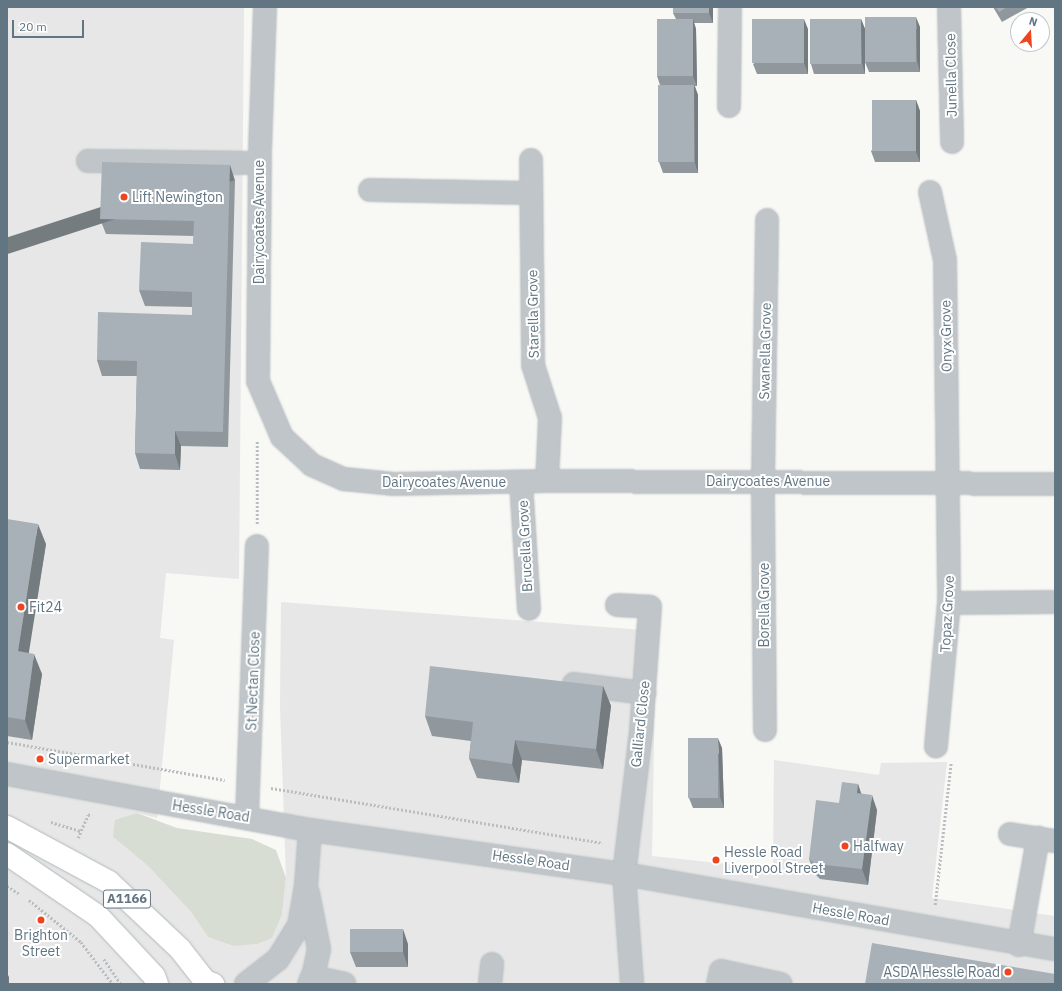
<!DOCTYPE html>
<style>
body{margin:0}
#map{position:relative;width:1062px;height:991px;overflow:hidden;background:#f8f8f5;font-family:"IBM Plex Sans",sans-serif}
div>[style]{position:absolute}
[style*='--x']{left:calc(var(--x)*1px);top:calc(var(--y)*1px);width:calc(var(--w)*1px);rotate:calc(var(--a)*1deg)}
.built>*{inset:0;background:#e6e7e6}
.green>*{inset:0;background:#d8ddd4}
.path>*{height:2.5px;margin-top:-1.25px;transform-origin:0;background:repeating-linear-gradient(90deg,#babec1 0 2px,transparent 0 4px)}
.roads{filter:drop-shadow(0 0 1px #b3b9bd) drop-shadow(0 0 1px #b3b9bd)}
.minor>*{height:22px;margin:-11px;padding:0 11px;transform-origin:11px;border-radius:11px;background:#c0c5c9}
.major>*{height:22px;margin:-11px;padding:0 11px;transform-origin:11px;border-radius:11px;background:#fff}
.wall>*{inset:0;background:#90989d}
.shaded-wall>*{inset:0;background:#757c80;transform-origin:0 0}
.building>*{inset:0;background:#a7b1b7;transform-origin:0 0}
.dots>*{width:11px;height:11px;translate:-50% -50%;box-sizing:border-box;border:2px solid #fff;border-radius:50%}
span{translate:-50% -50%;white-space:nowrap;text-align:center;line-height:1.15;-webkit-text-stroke:4px #fff;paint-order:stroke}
.shield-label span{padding:1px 3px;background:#fff;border:1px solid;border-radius:3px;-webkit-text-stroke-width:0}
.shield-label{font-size:13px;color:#617582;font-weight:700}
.street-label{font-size:14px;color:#617582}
.poi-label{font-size:14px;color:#617582}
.left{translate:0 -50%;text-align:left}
.right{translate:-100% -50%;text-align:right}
.frame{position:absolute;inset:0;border:8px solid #617582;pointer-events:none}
.north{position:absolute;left:1010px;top:12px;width:40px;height:40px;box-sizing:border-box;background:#fff;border:1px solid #c0c8cd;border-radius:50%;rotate:18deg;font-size:11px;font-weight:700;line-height:16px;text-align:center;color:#617582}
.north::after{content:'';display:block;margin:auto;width:14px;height:18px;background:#ee441f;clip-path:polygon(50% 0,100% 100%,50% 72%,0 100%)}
.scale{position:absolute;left:12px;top:20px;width:72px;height:18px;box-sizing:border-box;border:2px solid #617582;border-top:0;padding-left:5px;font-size:12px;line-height:14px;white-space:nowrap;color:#617582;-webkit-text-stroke:3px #fff;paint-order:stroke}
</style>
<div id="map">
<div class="built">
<i style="clip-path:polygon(7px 7px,244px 7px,239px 579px,166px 573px,160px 638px,174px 640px,157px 818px,137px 813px,113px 837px,148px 866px,191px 912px,208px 937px,282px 914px,286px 878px,280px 706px,281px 602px,656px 631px,652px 856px,773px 869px,774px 760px,879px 775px,881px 763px,947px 762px,932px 898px,1055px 916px,1055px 984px,7px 984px)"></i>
</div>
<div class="green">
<i style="clip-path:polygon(137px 813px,177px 828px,252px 839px,276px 850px,286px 878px,282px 914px,272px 938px,257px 944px,234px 946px,208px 937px,191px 912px,148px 866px,113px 837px,115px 820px)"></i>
</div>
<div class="path">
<i style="--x:257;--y:524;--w:83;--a:-90"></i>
<i style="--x:7;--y:742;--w:221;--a:9.9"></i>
<i style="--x:271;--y:788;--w:336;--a:9.4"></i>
<i style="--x:51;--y:822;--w:31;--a:17"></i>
<i style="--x:78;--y:838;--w:25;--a:-67"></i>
<i style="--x:88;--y:815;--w:4;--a:-14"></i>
<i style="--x:7;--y:886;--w:15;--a:32"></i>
<i style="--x:29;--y:900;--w:67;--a:38.9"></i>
<i style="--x:81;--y:942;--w:53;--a:52.7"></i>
<i style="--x:935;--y:905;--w:143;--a:-83.6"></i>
<i style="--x:104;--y:959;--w:30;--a:56"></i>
</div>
<div class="roads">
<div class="minor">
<i style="--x:265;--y:7;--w:145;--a:92"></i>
<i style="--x:260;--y:152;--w:229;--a:90.5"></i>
<i style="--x:258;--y:381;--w:61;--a:66.8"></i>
<i style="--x:282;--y:437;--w:41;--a:43"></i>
<i style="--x:312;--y:465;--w:35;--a:24"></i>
<i style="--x:344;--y:479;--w:50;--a:5.7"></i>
<i style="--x:394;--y:484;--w:153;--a:-1.1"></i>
<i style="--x:547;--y:481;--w:508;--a:0.34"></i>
<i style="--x:949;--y:7;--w:135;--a:88.7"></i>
<i style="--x:729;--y:106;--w:99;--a:-89.4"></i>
<i style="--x:531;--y:160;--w:205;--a:89.4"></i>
<i style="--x:533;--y:365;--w:56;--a:72.2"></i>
<i style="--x:550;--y:418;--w:63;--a:92.7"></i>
<i style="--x:88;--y:161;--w:172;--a:0.7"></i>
<i style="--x:370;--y:190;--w:161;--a:1.1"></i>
<i style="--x:930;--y:192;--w:70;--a:77.6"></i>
<i style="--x:945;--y:260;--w:343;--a:89.3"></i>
<i style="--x:949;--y:603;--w:144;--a:95.2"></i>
<i style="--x:521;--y:482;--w:127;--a:86.4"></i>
<i style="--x:949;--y:603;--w:106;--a:-0.5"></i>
<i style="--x:617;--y:605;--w:33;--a:3"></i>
<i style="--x:650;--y:607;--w:125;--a:94.1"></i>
<i style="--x:641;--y:732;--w:143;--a:96.8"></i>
<i style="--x:624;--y:874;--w:110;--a:85.8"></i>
<i style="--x:574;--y:684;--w:71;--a:7.3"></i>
<i style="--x:765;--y:730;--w:249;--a:-90.5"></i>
<i style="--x:763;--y:481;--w:261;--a:-89.1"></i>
<i style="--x:7;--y:774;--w:308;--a:10.5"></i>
<i style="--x:310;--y:830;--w:317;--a:8"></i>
<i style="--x:624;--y:874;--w:437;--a:9.9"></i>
<i style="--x:247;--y:817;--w:271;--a:-87.9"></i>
<i style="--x:1010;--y:834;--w:46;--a:8.8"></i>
<i style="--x:308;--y:893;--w:57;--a:78.9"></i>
<i style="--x:319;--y:949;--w:25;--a:102"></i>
<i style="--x:314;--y:973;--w:12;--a:114"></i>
<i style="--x:1019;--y:945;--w:109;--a:-79.9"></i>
<i style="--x:312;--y:977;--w:33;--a:12"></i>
<i style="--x:246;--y:984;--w:41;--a:-38"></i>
<i style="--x:278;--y:959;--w:39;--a:-58"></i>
<i style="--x:299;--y:926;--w:41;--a:-80.1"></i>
<i style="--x:306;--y:886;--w:56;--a:-85.9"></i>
<i style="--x:490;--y:984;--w:20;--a:-84"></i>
<i style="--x:718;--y:984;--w:13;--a:-77"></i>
<i style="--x:721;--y:971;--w:61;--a:12.2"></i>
</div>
<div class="major">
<i style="--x:7;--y:827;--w:116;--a:28.3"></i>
<i style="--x:109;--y:882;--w:98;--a:43.3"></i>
<i style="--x:180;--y:949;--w:41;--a:52"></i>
<i style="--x:205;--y:981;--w:9;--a:21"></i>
<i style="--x:7;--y:854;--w:110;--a:34.3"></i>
<i style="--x:98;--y:916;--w:82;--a:47"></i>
<i style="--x:154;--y:976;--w:9;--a:69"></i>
</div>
</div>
<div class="wall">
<i style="clip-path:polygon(673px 7px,713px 7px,713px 23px,694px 23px,696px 29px,697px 86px,695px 86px,698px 95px,698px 173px,663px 173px,659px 162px,660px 85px,657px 76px,676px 19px,673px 13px)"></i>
<i style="clip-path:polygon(993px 7px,1029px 7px,1002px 22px)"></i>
<i style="clip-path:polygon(861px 19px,865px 29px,865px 74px,814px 74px,811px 64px)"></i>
<i style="clip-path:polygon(920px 27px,920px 72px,869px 72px,865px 62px)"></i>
<i style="clip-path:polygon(808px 29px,808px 74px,757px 74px,753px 64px)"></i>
<i style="clip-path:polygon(916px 100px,920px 111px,920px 162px,875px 162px,871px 151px)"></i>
<i style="clip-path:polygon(235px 180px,228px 447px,181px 446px,180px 470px,140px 469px,135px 453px,137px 376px,102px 376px,97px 360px,192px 315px,192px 307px,145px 306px,139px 290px,193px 244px,194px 236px,106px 234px,100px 219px)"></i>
<i style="clip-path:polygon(7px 519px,46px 544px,28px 653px,42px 674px,32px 740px,7px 736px)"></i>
<i style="clip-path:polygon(603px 686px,611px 706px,603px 769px,522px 760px,519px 783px,477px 778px,469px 758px,471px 741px,432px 736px,425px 716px)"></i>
<i style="clip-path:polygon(722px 748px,724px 808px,693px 808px,689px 798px)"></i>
<i style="clip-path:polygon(858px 784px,861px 793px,877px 810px,868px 885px,820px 879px,815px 874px,809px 859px,839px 803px)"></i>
<i style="clip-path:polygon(408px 944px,408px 967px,356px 967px,350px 952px)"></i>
</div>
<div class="shaded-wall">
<i style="clip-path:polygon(709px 7px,713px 7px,713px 23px,709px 13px)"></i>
<i style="clip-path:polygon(916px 17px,920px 27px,920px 72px,917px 61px)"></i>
<i style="clip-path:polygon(693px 19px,696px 29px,697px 86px,693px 76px)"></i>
<i style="clip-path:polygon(804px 19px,808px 29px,808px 74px,804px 63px)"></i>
<i style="clip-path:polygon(861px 19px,865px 29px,865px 74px,862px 63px)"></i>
<i style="clip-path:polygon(694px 85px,698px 95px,698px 173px,695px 163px)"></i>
<i style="clip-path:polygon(916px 100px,920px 111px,920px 162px,916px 152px)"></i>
<i style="left:230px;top:165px;width:16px;height:267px;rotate:72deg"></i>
<i style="clip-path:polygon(175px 431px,181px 446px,180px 470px,175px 454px)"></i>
<i style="clip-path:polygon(38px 524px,46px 544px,26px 671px,18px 651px)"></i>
<i style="clip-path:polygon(34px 654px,42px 674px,32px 740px,25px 720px)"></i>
<i style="clip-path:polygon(603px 686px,611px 706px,603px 769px,596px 749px)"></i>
<i style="clip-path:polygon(718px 738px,722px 748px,724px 808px,720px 797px)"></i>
<i style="clip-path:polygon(515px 740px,522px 760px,519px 783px,512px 764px)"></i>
<i style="clip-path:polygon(858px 784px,863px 800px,857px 793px)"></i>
<i style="clip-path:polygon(872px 795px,877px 810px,868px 885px,862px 869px)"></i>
<i style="clip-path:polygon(403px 929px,408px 944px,408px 967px,403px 952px)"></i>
<i style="clip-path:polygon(7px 973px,9px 977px,9px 984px,7px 984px)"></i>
</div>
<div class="building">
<i style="left:673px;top:7px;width:36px;height:6px"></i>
<i style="clip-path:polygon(996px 7px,1007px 7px,999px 12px)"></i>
<i style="left:1054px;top:7px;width:1px;height:20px"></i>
<i style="left:865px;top:17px;width:51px;height:45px"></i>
<i style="left:657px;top:19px;width:36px;height:57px"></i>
<i style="left:804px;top:19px;width:44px;height:52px;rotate:90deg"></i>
<i style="left:810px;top:19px;width:51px;height:45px"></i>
<i style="left:658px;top:85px;width:36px;height:77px"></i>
<i style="left:872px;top:100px;width:44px;height:51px"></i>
<i style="clip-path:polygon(102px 162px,230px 165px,223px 432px,175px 431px,175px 454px,135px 453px,137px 361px,97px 360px,98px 312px,192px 315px,192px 292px,139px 290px,141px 242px,193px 244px,194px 221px,100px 219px)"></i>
<i style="clip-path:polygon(7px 519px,38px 524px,18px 651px,34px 654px,25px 720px,7px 717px)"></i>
<i style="clip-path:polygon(430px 666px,603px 686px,596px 749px,515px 740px,512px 764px,469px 758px,473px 722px,425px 716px)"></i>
<i style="left:688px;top:738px;width:30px;height:60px"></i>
<i style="clip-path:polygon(842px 782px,858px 784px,857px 793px,872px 795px,862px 869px,815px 864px,809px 859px,816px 800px,839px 803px)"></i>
<i style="left:403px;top:929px;width:23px;height:53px;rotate:90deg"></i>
<i style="clip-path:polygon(872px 943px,1055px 974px,1055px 984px,865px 984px)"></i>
</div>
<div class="dots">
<i style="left:124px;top:197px;background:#ee441f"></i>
<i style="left:21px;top:607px;background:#ee441f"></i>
<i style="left:40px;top:759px;background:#ee441f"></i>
<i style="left:845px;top:846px;background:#ee441f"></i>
<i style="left:716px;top:860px;background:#ee441f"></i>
<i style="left:41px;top:920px;background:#ee441f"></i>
<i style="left:1008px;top:972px;background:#ee441f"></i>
</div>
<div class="shield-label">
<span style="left:127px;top:899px">A1166</span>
</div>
<div class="street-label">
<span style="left:951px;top:75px;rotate:-91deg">Junella Close</span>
<span style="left:259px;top:222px;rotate:-90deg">Dairycoates Avenue</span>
<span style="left:533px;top:314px;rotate:-91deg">Starella Grove</span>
<span style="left:946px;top:336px;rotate:-91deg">Onyx Grove</span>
<span style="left:765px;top:351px;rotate:-89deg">Swanella Grove</span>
<span style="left:768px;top:481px">Dairycoates Avenue</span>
<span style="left:444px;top:482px">Dairycoates Avenue</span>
<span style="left:525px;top:546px;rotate:-93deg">Brucella Grove</span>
<span style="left:764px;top:605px;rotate:-90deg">Borella Grove</span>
<span style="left:947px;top:614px;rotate:-87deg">Topaz Grove</span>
<span style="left:253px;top:681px;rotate:-88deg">St Nectan Close</span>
<span style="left:640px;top:724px;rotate:-84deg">Galliard Close</span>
<span style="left:211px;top:811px;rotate:9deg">Hessle Road</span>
<span style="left:531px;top:860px;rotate:8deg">Hessle Road</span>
<span style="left:851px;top:914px;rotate:10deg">Hessle Road</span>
</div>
<div class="poi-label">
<span class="left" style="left:132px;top:197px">Lift Newington</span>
<span class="left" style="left:29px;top:607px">Fit24</span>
<span class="left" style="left:48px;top:759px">Supermarket</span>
<span class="left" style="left:853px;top:846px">Halfway</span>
<span class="left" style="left:724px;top:860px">Hessle Road<br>Liverpool Street</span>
<span style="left:41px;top:943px">Brighton<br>Street</span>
<span class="right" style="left:1000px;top:972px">ASDA Hessle Road</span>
</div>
<div class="frame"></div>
<div class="north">N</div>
<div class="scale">20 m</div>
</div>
